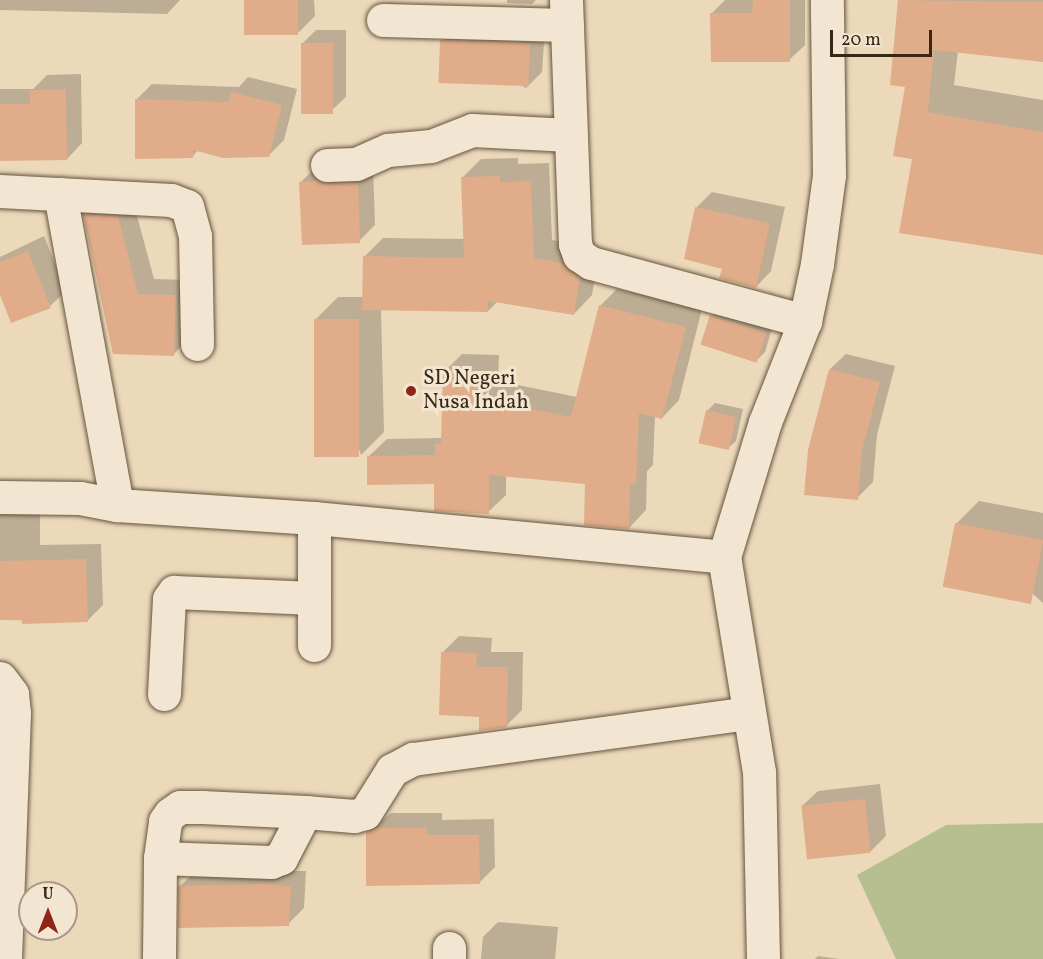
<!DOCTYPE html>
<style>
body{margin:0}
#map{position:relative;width:1043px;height:959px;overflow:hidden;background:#ebd9ba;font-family:Vollkorn,serif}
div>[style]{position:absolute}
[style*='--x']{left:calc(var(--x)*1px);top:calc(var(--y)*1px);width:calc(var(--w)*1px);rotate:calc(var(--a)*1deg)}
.green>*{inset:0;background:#b7bf90}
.shadow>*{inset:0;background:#0003}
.building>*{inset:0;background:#e1ac89;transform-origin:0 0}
.roads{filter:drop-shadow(0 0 2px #66543f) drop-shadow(0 0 2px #66543f)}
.minor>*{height:33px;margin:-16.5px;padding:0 16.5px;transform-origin:16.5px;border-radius:16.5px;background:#f2e6d2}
.dots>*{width:16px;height:16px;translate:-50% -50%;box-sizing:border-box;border:3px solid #f2e6d2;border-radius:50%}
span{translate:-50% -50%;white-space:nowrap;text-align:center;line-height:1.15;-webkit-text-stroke:6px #f2e6d2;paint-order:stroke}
.poi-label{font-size:21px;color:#392716}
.left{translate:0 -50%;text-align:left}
.north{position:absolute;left:18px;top:881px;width:60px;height:60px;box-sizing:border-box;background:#f2e6d2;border:2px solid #a89a87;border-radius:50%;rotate:0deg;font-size:16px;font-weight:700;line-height:24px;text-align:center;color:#392716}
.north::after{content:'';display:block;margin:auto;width:21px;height:27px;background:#8f2418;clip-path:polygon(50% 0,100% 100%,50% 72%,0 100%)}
.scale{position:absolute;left:830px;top:30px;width:102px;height:27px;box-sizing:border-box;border:3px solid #392716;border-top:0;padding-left:8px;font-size:18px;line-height:21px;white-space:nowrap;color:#392716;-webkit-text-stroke:4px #f2e6d2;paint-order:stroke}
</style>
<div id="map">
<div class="green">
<i style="clip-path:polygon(1043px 823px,1043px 959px,896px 959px,857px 875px,946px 825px)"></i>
</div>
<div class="shadow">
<i style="clip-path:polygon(0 0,180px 0,167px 14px,0 10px)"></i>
<i style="clip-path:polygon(245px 0,314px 0,315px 16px,299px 32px)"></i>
<i style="clip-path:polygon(507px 0,536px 0,532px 4px,507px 3px)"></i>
<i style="clip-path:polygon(725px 0,805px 0,805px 45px,789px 60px,712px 13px)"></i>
<i style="clip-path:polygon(900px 0,1043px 0,1043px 60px,958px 51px,954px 85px,1043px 100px,1043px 255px,913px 158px,907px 85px,891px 84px)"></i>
<i style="clip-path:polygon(457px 28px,545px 28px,542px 72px,526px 88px,441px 43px)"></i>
<i style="clip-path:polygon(316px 30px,346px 30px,346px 97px,332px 110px,303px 43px)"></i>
<i style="clip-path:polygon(81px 74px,82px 143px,67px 159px,0 160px,0 89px,33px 89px,47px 75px)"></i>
<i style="clip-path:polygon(248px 77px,297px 89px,284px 140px,268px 156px,198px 150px,192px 157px,136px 100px,152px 84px,239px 87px)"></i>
<i style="clip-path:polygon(518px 158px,518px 164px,549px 163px,552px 240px,581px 245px,598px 260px,592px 295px,574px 314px,498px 301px,488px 311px,381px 309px,384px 432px,361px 455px,315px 320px,338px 297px,364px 297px,364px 257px,383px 238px,465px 239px,462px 178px,481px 159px)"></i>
<i style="clip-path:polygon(316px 167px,373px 167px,375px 225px,359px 241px,301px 182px)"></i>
<i style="clip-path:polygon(712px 192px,785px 207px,771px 271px,756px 287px,724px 268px,696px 208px)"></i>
<i style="clip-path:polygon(100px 199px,133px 201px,154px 279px,191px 280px,189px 338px,174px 354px,84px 215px)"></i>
<i style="clip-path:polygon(44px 236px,66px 291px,50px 306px,0 291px,0 257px)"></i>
<i style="clip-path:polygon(617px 289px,702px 309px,679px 400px,662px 418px,655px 416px,653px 465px,647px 471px,646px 510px,629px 528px,587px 483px,506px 475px,506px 495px,488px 512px,436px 483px,369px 456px,387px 439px,442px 438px,444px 372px,462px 354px,499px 355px,498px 381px,577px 397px,600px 306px)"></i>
<i style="clip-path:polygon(719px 308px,773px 325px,765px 352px,757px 360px,705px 344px,712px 316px)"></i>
<i style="clip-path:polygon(846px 354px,895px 366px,877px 435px,873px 482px,857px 498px,830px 369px)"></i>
<i style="clip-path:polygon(715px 403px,743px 409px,736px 441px,728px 448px,707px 411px)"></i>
<i style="clip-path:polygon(0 495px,40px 501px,40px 545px,101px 544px,103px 605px,87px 621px,0 620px)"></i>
<i style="clip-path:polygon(979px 501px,1043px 513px,1043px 603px,956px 524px)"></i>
<i style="clip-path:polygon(459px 636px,492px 638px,491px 652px,523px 652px,522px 710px,506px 726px,481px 716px,443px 652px)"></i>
<i style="clip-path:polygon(880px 784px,886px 836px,870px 852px,802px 806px,818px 791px)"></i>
<i style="clip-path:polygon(391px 813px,442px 813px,442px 820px,494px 819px,495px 867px,479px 883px,367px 833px)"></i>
<i style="clip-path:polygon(196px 871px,306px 871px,304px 908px,288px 924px,180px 886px)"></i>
<i style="clip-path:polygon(498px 922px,558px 927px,555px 959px,481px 959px,483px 937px)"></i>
<i style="clip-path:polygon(818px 956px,839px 959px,815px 959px)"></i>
</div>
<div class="building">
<i style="left:244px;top:0;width:54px;height:35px"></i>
<i style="clip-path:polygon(753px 0,790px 0,790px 62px,711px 62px,710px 13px,752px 13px)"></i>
<i style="clip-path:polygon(898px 0,1043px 2px,1043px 62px,934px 50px,928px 112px,1043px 132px,1043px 255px,899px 233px,912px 159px,893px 156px,905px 87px,890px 85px)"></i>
<i style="left:440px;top:40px;width:90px;height:43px;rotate:2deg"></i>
<i style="left:301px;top:43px;width:32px;height:71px"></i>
<i style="clip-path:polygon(66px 89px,67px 160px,0 161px,0 104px,30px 104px,30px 90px)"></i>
<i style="clip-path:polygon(231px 92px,282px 105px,269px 157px,223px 158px,193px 150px,193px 158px,135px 159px,135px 99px,228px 102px)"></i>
<i style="clip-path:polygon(500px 176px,500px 182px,531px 181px,534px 258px,563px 263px,580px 278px,574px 315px,488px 301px,488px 312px,362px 310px,363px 256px,464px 258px,461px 177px)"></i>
<i style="clip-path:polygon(318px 181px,358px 182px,360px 243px,302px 245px,299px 182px)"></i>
<i style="clip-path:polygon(695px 207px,770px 223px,756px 288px,719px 278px,722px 269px,684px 259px)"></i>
<i style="clip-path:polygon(83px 214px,118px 216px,138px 294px,176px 295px,174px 356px,113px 354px)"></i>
<i style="clip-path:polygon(28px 251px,51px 308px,11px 323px,0 295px,0 262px)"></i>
<i style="clip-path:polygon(599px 305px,686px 327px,662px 419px,639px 413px,636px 484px,630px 484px,629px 529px,584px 525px,585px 484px,489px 475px,489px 514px,434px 511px,434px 484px,367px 485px,367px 456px,435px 455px,435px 444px,441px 444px,443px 371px,482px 372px,481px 398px,571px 417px)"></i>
<i style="left:710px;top:315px;width:59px;height:31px;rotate:18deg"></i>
<i style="left:314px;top:319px;width:45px;height:138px"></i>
<i style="clip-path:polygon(829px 369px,880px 382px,862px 451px,858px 500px,804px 495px,808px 450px)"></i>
<i style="left:706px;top:410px;width:31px;height:34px;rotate:13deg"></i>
<i style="left:955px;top:523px;width:90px;height:65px;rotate:11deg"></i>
<i style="clip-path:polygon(86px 559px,88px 622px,22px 624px,22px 620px,0 620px,0 561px)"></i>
<i style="clip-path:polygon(441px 652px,477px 653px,476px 667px,508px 667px,507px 727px,479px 731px,479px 717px,439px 715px)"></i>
<i style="left:865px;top:799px;width:54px;height:64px;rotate:84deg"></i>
<i style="clip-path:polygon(374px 828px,427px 828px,427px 835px,479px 835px,480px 884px,366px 886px,366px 832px)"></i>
<i style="clip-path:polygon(262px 884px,291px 886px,289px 926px,178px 928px,178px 886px)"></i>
</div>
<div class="roads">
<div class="minor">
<i style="--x:566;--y:0;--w:244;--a:87.9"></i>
<i style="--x:575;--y:244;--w:12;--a:70"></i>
<i style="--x:579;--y:255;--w:14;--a:34"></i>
<i style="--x:591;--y:263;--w:222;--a:15.2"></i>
<i style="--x:383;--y:20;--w:184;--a:1.6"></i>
<i style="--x:327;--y:165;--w:29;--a:-2"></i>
<i style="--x:356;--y:164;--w:35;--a:-24"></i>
<i style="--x:388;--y:150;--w:43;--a:-5.3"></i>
<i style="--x:431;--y:146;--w:44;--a:-21.3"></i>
<i style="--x:472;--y:130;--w:98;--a:2.9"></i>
<i style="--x:0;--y:191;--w:171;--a:3"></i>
<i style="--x:171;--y:200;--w:17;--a:21"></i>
<i style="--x:187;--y:206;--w:31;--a:75"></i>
<i style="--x:195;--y:236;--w:108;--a:88.9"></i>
<i style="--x:60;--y:194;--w:316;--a:79.6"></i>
<i style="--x:0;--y:497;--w:80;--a:0.7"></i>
<i style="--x:80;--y:498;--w:38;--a:11"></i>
<i style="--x:117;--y:505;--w:197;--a:3.8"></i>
<i style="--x:314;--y:518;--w:412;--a:5.4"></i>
<i style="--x:314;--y:518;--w:127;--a:90"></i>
<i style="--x:0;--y:678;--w:20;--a:53"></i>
<i style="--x:12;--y:694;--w:19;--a:84"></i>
<i style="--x:14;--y:713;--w:246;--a:92.1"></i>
<i style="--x:164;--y:694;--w:95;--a:-87"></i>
<i style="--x:169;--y:599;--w:9;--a:-54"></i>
<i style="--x:174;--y:592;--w:140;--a:2.5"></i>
<i style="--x:160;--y:858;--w:111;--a:2.1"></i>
<i style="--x:271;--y:862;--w:11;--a:-22"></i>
<i style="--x:281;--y:858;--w:52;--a:-62.4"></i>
<i style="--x:305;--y:812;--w:49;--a:4.7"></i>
<i style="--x:354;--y:816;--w:11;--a:-15"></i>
<i style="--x:365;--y:813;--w:51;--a:-57.9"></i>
<i style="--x:392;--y:770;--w:24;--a:-28"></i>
<i style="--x:413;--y:759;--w:337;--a:-7.8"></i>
<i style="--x:449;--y:948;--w:11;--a:90"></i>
<i style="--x:159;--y:959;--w:101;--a:-89.4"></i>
<i style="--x:160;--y:858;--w:37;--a:-82"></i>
<i style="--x:165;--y:821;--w:9;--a:-54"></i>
<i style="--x:170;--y:814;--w:12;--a:-35"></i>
<i style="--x:180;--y:807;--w:23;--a:0"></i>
<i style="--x:203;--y:807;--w:102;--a:2.8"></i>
<i style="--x:763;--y:959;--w:187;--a:-91.2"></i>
<i style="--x:759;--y:772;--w:218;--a:-99.2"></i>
<i style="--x:724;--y:557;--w:141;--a:-73.1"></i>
<i style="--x:765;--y:422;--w:109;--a:-68.4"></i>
<i style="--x:805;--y:321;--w:58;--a:-78.1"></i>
<i style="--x:817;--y:264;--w:90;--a:-82.3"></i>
<i style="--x:829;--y:175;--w:175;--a:-90.7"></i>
</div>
</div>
<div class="dots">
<i style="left:411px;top:391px;background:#8f2418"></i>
</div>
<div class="poi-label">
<span class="left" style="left:423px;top:391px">SD Negeri<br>Nusa Indah</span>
</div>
<div class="north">U</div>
<div class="scale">20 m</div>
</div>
